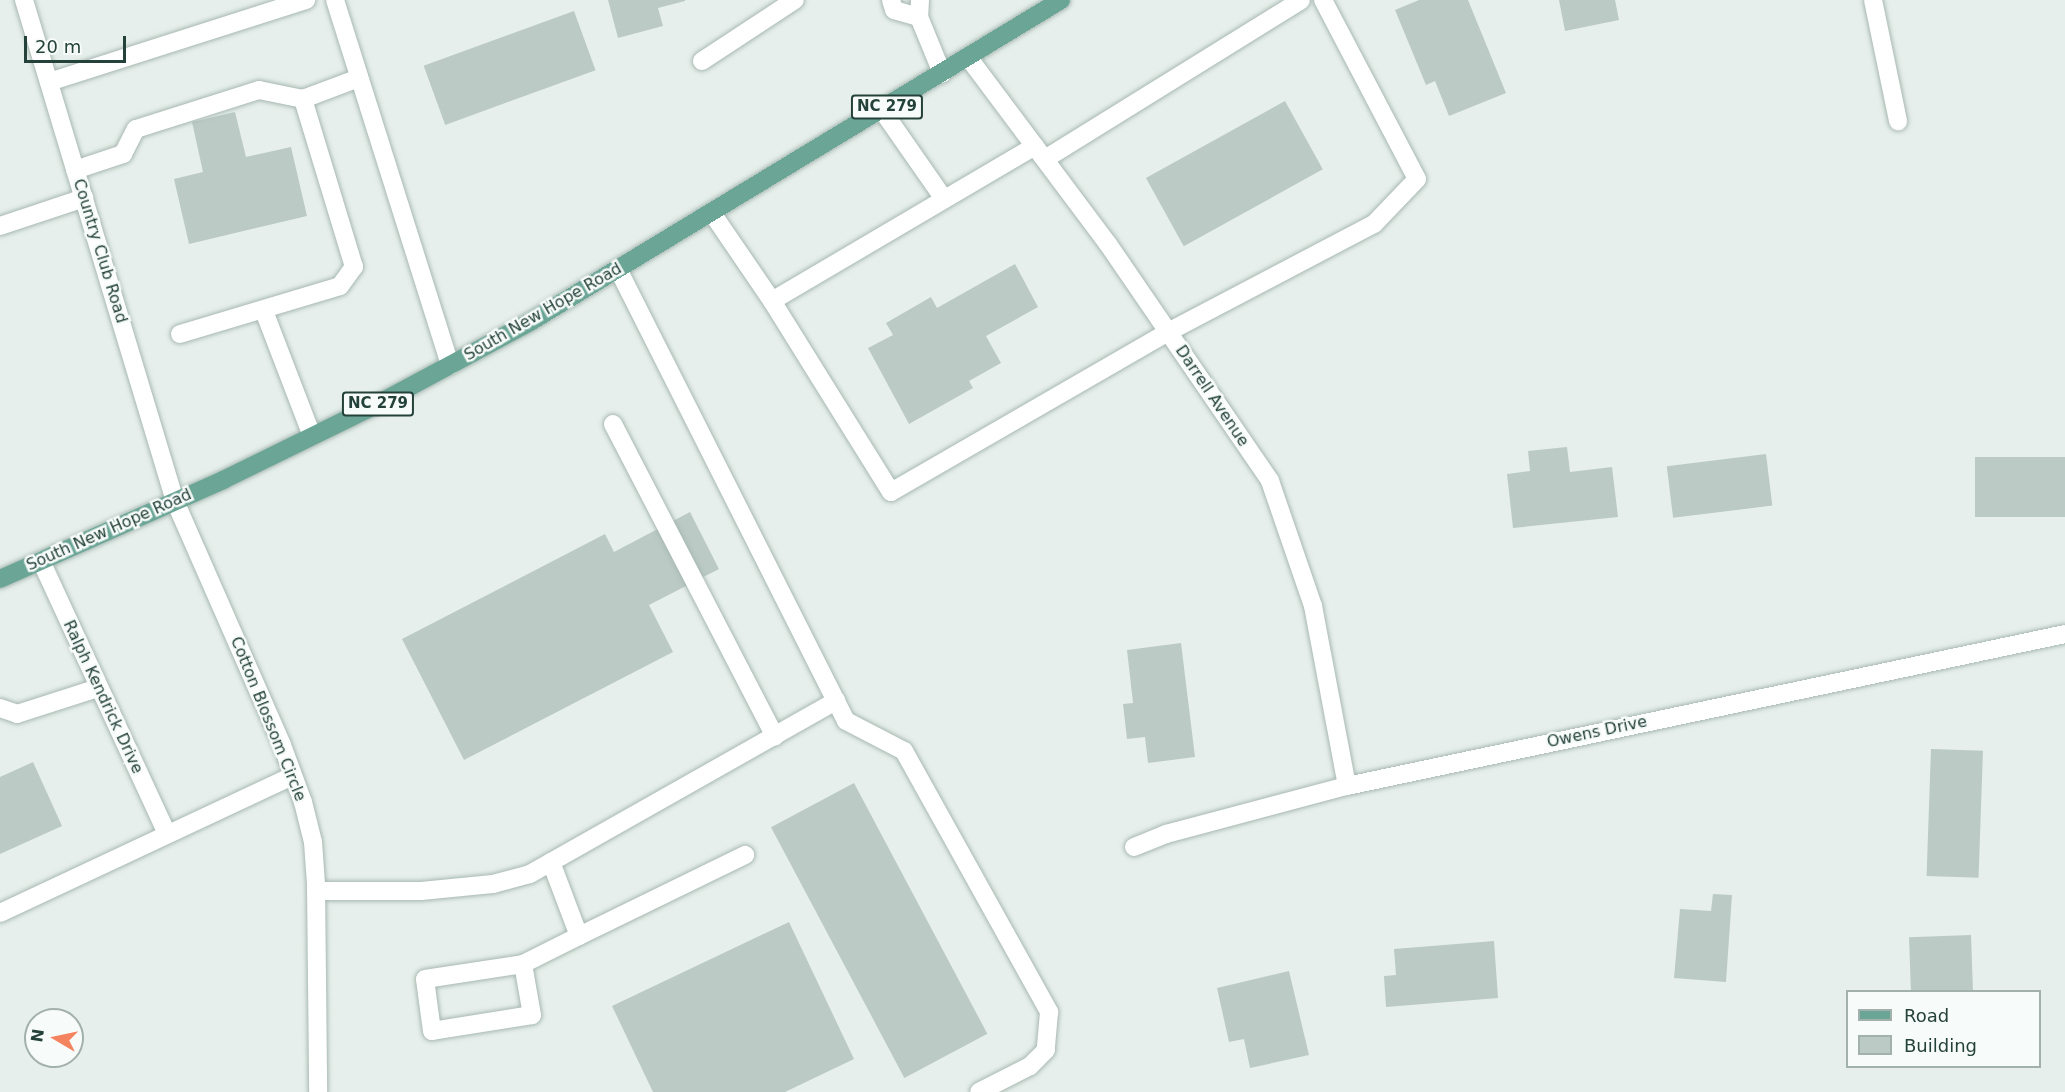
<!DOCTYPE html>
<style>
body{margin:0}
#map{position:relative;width:2065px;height:1092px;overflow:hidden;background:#e6efeb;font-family:"DejaVu Sans",sans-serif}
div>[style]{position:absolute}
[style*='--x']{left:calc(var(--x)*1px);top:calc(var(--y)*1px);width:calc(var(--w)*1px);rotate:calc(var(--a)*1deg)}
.building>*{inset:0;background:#bbcac4;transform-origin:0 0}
.roads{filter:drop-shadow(0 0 2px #a8b8b2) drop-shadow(0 0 2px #a8b8b2)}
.minor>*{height:18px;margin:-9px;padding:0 9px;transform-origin:9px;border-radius:9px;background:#fff}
.major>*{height:18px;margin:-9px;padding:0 9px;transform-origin:9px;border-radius:9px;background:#6aa596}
span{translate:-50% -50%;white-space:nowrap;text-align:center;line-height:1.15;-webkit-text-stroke:5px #f7fbf9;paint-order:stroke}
.shield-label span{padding:2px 4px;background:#f7fbf9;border:2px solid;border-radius:4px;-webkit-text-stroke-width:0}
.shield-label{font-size:15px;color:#24423a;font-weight:700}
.street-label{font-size:16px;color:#24423a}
.legend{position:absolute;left:1846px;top:990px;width:195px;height:78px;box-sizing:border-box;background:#f7fbf9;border:2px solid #a3b1ad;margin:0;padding:8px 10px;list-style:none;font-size:18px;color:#24423a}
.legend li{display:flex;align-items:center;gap:12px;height:30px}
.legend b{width:30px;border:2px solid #a3b1ad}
.north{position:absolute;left:24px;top:1008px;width:60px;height:60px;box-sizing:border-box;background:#f7fbf9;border:2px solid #a3b1ad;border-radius:50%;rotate:279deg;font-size:16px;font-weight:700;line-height:24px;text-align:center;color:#24423a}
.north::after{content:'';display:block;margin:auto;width:21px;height:27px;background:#f4845f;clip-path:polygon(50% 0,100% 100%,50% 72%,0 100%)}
.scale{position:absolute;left:24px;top:36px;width:102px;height:27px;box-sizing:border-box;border:3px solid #24423a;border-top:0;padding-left:8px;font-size:18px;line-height:21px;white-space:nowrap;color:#24423a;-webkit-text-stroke:4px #f7fbf9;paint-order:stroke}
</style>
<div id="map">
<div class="building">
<i style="clip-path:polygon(608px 0,685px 0,685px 1px,658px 8px,663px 26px,618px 38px)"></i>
<i style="clip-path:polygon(1419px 0,1468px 0,1506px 93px,1449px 116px,1435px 81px,1426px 85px,1395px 10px)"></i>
<i style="clip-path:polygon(1559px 0,1615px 0,1619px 20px,1565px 31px)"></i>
<i style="left:574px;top:11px;width:63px;height:160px;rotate:70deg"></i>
<i style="left:1285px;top:101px;width:78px;height:159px;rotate:61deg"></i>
<i style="clip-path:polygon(235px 112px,246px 157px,291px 147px,307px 216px,189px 244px,174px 179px,203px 172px,192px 122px)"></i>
<i style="clip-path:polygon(1015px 264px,1038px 307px,986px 336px,1001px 363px,969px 381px,973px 388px,909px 424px,868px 348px,893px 335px,886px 323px,931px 297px,937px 308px)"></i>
<i style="clip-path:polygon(1567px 447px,1570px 472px,1612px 467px,1618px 517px,1513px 528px,1507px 474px,1530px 471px,1528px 451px)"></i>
<i style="left:1766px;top:454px;width:52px;height:100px;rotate:83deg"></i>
<i style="left:2065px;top:457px;width:60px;height:90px;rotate:90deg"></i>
<i style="clip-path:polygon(690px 512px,719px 569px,649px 605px,673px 652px,464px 760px,402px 639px,605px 534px,614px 552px)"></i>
<i style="clip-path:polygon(1181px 643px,1195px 757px,1148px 763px,1145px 737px,1127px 739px,1123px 704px,1133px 703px,1127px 650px)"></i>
<i style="left:1931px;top:749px;width:52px;height:127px;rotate:2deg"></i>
<i style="clip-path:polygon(33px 762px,62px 826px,0 854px,0 777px)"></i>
<i style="left:854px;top:783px;width:284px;height:94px;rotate:62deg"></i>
<i style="clip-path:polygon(1713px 894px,1732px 895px,1726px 982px,1674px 978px,1680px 909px,1711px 911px)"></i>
<i style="clip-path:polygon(789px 922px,854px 1059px,785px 1092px,653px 1092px,612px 1006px)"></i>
<i style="left:1971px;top:935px;width:57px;height:62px;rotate:88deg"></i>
<i style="clip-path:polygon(1494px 941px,1498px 998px,1386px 1007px,1384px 976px,1396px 975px,1394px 949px)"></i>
<i style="clip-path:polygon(1289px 971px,1309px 1055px,1250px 1068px,1244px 1039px,1229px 1042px,1217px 988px)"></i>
</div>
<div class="roads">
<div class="minor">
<i style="--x:24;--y:0;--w:523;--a:73.23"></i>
<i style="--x:175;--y:501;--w:266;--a:66.3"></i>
<i style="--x:282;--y:745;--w:61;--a:69.8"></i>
<i style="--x:303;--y:802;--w:41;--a:76"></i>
<i style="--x:313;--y:842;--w:42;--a:85.9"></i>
<i style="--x:316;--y:884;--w:208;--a:89.4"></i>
<i style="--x:335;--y:0;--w:383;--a:72.5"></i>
<i style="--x:891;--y:0;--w:10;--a:73"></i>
<i style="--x:894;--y:10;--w:26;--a:16"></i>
<i style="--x:920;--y:0;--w:17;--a:93"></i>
<i style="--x:919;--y:17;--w:61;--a:67.7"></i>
<i style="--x:1873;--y:0;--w:124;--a:78.3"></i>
<i style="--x:968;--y:57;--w:234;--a:53.2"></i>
<i style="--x:1108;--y:244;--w:287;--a:55.6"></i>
<i style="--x:1270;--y:481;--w:132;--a:71"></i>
<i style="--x:1313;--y:606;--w:183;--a:79.3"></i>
<i style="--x:702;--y:61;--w:111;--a:-33.3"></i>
<i style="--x:49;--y:82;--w:270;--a:-17.7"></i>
<i style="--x:882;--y:110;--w:108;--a:55.1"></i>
<i style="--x:1035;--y:146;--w:305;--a:149.5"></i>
<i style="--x:772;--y:301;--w:225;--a:58.1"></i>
<i style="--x:891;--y:492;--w:320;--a:-30"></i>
<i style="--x:1168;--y:332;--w:233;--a:-27.7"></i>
<i style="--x:1374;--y:224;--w:62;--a:-46.3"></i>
<i style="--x:1417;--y:179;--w:202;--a:-117.7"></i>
<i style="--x:1045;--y:159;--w:301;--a:-31.8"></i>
<i style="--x:75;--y:170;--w:51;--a:-18.4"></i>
<i style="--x:123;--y:154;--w:28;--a:-63"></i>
<i style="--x:136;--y:129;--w:129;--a:-17.6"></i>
<i style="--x:259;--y:90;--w:45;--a:11.6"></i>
<i style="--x:712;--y:213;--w:107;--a:55.7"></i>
<i style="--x:0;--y:226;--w:89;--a:-18.4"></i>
<i style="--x:618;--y:269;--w:506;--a:63.23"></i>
<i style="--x:846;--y:721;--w:65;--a:27.3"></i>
<i style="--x:904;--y:751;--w:299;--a:60.9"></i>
<i style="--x:1049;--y:1012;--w:38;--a:95"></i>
<i style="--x:1046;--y:1050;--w:23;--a:135"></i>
<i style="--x:1030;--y:1066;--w:57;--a:153"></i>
<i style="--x:264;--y:311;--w:134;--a:69"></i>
<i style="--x:180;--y:334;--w:167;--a:-16.7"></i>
<i style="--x:340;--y:286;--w:24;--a:-54"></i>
<i style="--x:354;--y:267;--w:176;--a:-106.9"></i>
<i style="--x:303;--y:99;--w:60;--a:-20.6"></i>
<i style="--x:613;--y:424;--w:352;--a:62.6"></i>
<i style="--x:41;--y:561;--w:298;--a:65.2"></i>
<i style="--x:0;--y:708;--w:18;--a:19"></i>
<i style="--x:17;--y:714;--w:85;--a:-17.8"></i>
<i style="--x:1134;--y:847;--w:35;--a:-22"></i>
<i style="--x:1166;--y:834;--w:187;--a:-14.9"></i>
<i style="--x:1347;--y:786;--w:734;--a:-11.95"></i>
<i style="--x:551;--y:862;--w:79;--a:69.3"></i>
<i style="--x:579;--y:936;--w:185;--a:-26"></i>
<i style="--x:316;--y:891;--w:105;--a:0"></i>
<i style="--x:421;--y:891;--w:72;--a:-5.6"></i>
<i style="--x:493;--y:884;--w:38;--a:-15"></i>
<i style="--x:530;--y:874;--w:352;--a:-29.5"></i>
<i style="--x:0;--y:913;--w:323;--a:-25.1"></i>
<i style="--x:523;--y:964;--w:52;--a:80"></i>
<i style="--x:532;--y:1015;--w:101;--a:170.9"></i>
<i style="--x:432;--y:1031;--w:52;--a:-97.7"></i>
<i style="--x:425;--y:979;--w:99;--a:-8.7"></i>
<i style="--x:523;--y:964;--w:63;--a:-26.6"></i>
</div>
<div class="major">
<i style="--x:0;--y:579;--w:244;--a:-23.9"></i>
<i style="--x:223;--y:480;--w:168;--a:-26.1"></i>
<i style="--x:374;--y:406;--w:177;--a:-28.3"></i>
<i style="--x:530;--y:322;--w:621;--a:-31.23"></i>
</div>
</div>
<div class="shield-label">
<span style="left:887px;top:107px">NC 279</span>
<span style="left:378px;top:404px">NC 279</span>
</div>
<div class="street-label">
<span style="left:100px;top:251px;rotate:73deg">Country Club Road</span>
<span style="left:543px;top:312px;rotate:-30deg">South New Hope Road</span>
<span style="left:1212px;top:396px;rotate:56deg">Darrell Avenue</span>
<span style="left:109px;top:530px;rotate:-24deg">South New Hope Road</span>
<span style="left:103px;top:697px;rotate:65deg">Ralph Kendrick Drive</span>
<span style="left:268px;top:719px;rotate:68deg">Cotton Blossom Circle</span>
<span style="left:1597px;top:732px;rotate:-12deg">Owens Drive</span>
</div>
<ul class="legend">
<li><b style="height:8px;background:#6aa596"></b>Road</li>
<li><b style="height:16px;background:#bbcac4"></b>Building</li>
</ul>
<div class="north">N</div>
<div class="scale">20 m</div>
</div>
